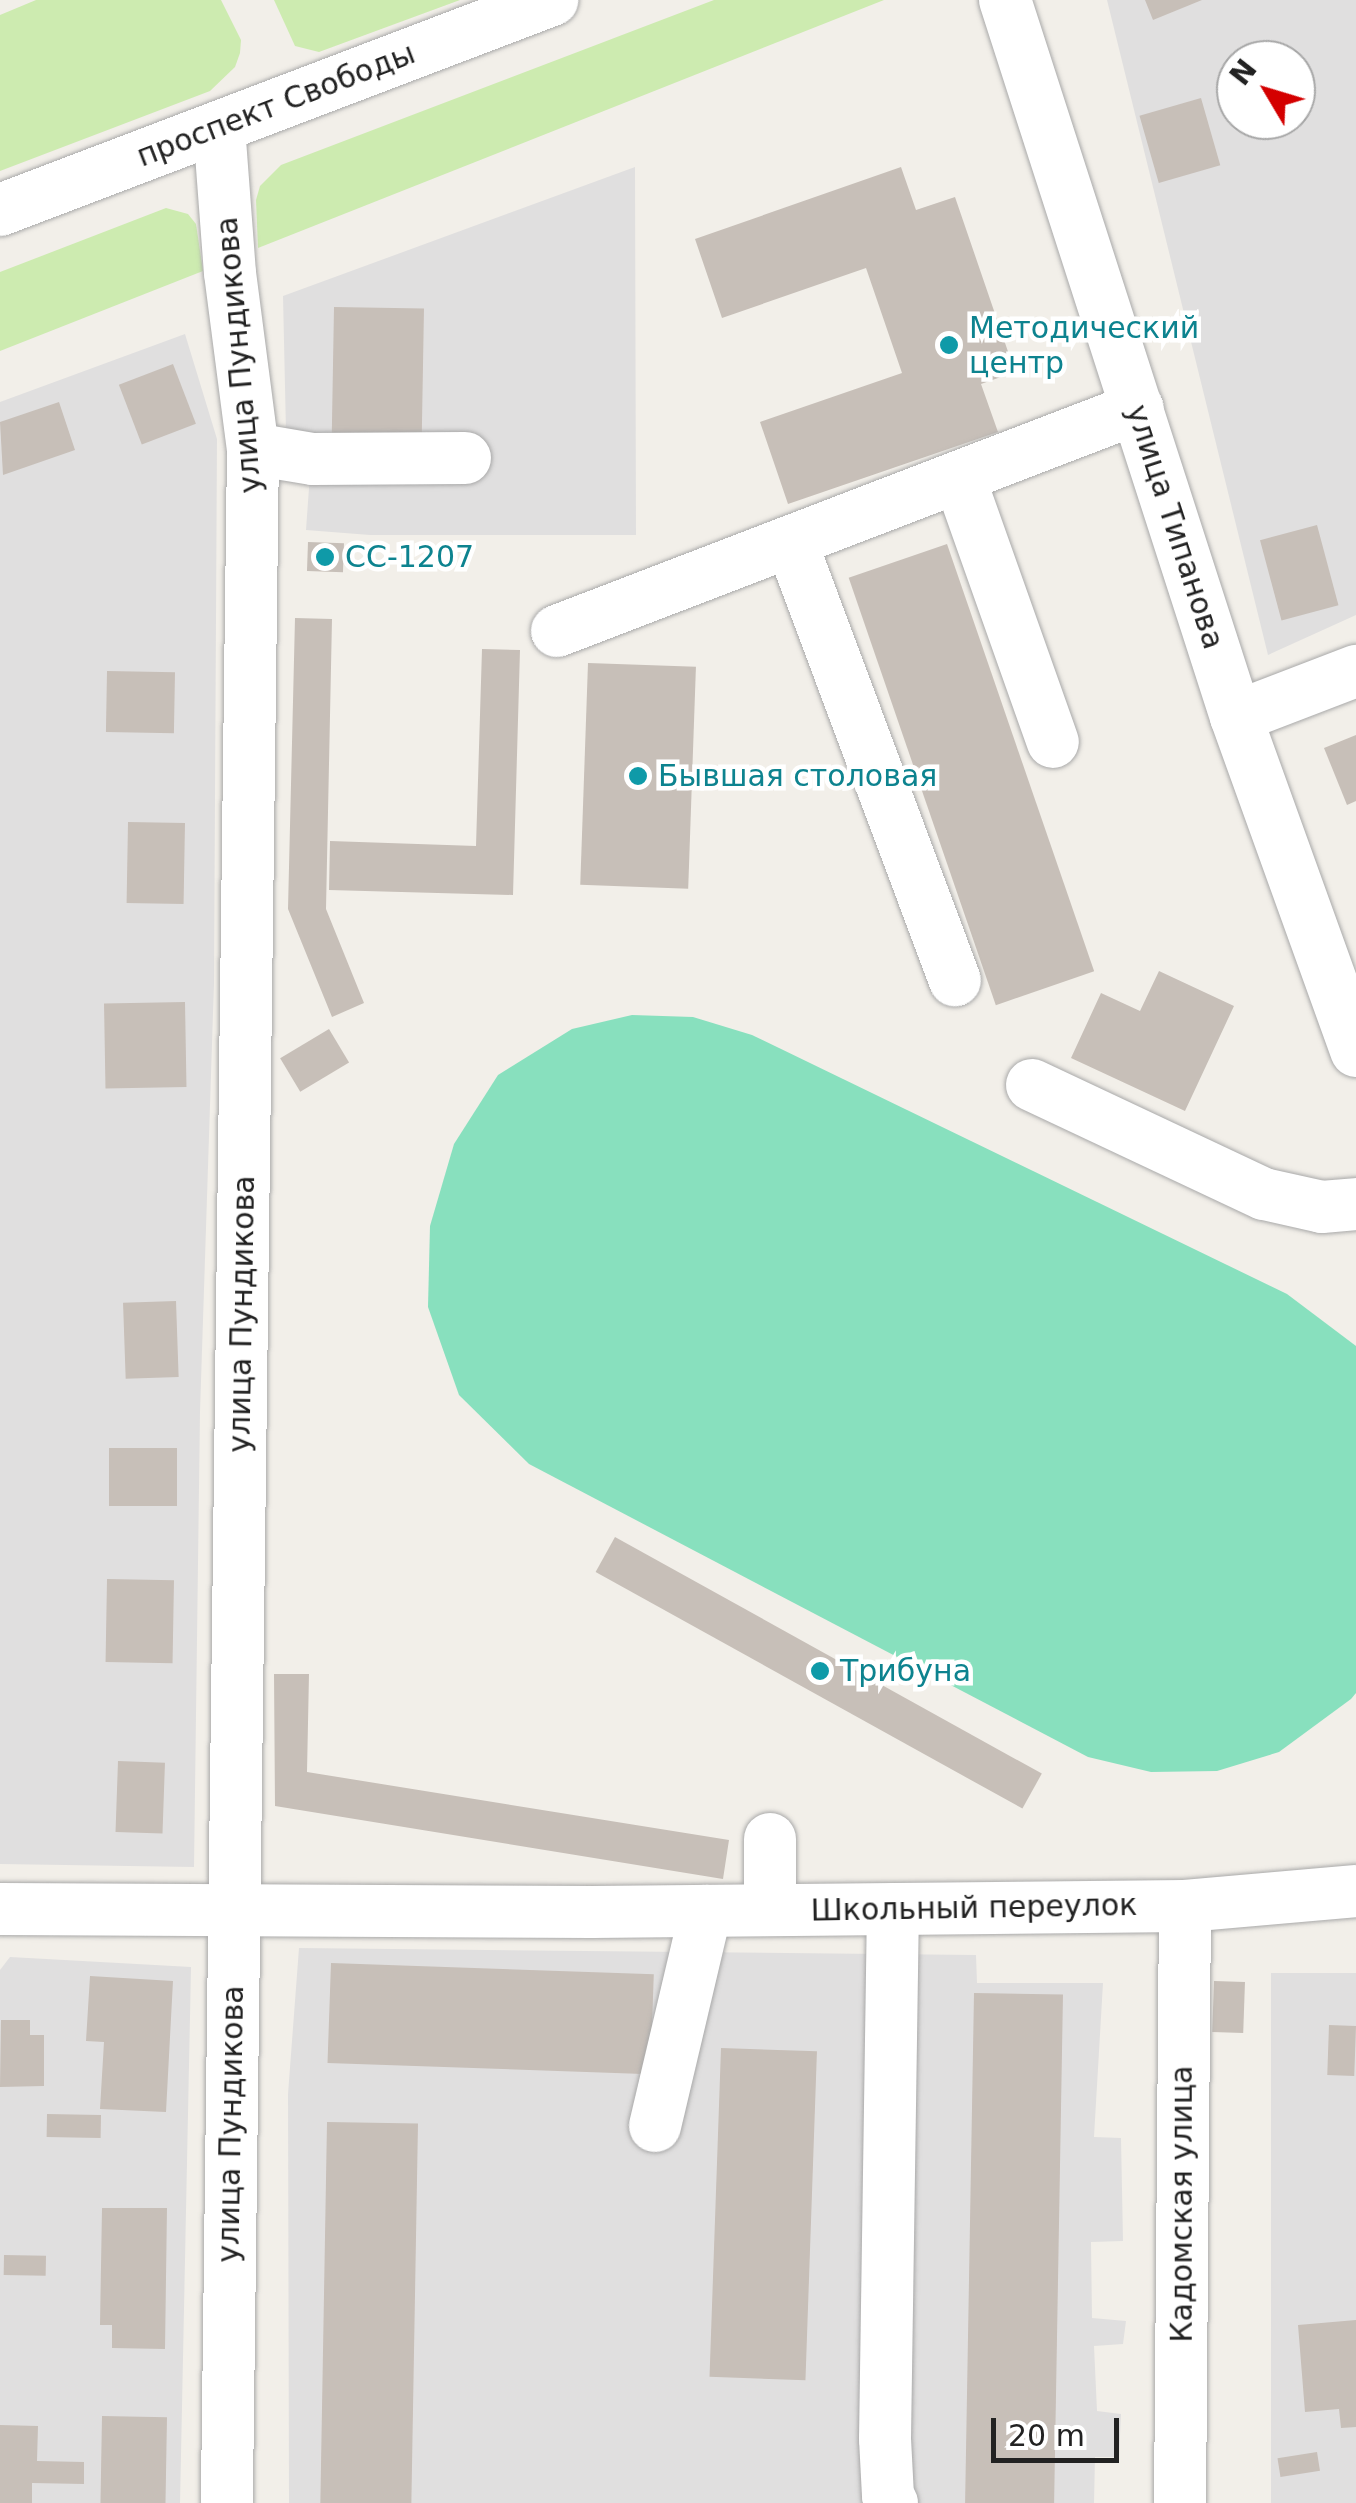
<!DOCTYPE html>
<meta charset="utf-8">
<style>
body{margin:0}
#map{position:relative;width:1356px;height:2503px;overflow:hidden;background:#f2efe9;font-family:"DejaVu Sans",sans-serif}
div>[style]{position:absolute}
[style*='--x']{left:calc(var(--x)*1px);top:calc(var(--y)*1px);width:calc(var(--w)*1px);rotate:calc(var(--a)*1deg)}
.residential>*{inset:0;background:#e0dfdf;transform-origin:0 0}
.grass>*{inset:0;background:#cdebb0}
.pitch>*{inset:0;background:#88e0be}
.building>*{inset:0;background:#c7bfb8;transform-origin:0 0}
.roads{filter:drop-shadow(0 0 2px #a9a9a9) drop-shadow(0 0 2px #a9a9a9)}
.minor>*{height:52px;margin:-26px;padding:0 26px;transform-origin:26px;border-radius:26px;background:#fff}
.dots>*{width:28px;height:28px;translate:-50% -50%;box-sizing:border-box;border:5px solid #fff;border-radius:50%}
span{translate:-50% -50%;white-space:nowrap;text-align:center;line-height:1.15;-webkit-text-stroke:9px #fff;paint-order:stroke}
.street-label{font-size:30px;color:#222}
.culture-label{font-size:30px;color:#0d838f}
.left{translate:0 -50%;text-align:left}
.north{position:absolute;left:1216px;top:40px;width:100px;height:100px;box-sizing:border-box;background:#fff;border:2px solid #a7a7a7;border-radius:50%;rotate:308deg;font-size:28px;font-weight:700;line-height:40px;text-align:center;color:#222}
.north::after{content:'';display:block;margin:auto;width:35px;height:45px;background:#d40000;clip-path:polygon(50% 0,100% 100%,50% 72%,0 100%)}
.scale{position:absolute;left:991px;top:2418px;width:128px;height:45px;box-sizing:border-box;border:5px solid #222;border-top:0;padding-left:12px;font-size:30px;line-height:35px;white-space:nowrap;color:#222;-webkit-text-stroke:8px #fff;paint-order:stroke}
</style>
<div id="map">
<div class="residential">
<i style="clip-path:polygon(evenodd,1107px 0,1356px 0,1356px 615px,1268px 655px,1107px 0,1236px 60px,1296px 60px,1296px 120px,1236px 120px,1236px 60px)"></i>
<i style="clip-path:polygon(635px 167px,636px 535px,370px 535px,306px 530px,310px 474px,286px 432px,283px 296px)"></i>
<i style="clip-path:polygon(185px 334px,217px 439px,214px 983px,200px 1412px,194px 1867px,0 1864px,0 402px)"></i>
<i style="clip-path:polygon(299px 1948px,976px 1955px,977px 1983px,1103px 1983px,1094px 2137px,1121px 2138px,1123px 2241px,1091px 2242px,1092px 2318px,1126px 2321px,1123px 2344px,1094px 2346px,1097px 2411px,1121px 2414px,1119px 2457px,1095px 2457px,1094px 2503px,289px 2503px,288px 2094px)"></i>
<i style="clip-path:polygon(10px 1957px,191px 1967px,180px 2503px,0 2503px,0 1970px)"></i>
<i style="left:1356px;top:1973px;width:530px;height:85px;rotate:90deg"></i>
</div>
<div class="grass">
<i style="clip-path:polygon(36px 0,221px 0,241px 40px,240px 53px,235px 67px,210px 91px,0 171px,0 15px)"></i>
<i style="clip-path:polygon(274px 0,460px 0,319px 52px,295px 46px)"></i>
<i style="clip-path:polygon(714px 0,884px 0,258px 248px,256px 200px,260px 186px,281px 165px)"></i>
<i style="clip-path:polygon(166px 208px,188px 214px,196px 224px,203px 271px,0 351px,0 272px)"></i>
</div>
<div class="pitch">
<i style="clip-path:polygon(632px 1015px,693px 1017px,752px 1035px,1287px 1294px,1356px 1346px,1356px 1693px,1351px 1699px,1279px 1752px,1217px 1771px,1151px 1772px,1088px 1757px,529px 1464px,459px 1395px,428px 1307px,430px 1226px,454px 1144px,498px 1075px,572px 1029px)"></i>
</div>
<div class="building">
<i style="clip-path:polygon(1145px 0,1202px 0,1153px 20px)"></i>
<i style="left:1201px;top:98px;width:70px;height:64px;rotate:74deg"></i>
<i style="clip-path:polygon(901px 167px,916px 210px,955px 197px,1015px 372px,981px 384px,998px 432px,788px 504px,760px 422px,902px 373px,866px 268px,722px 318px,695px 239px)"></i>
<i style="left:334px;top:307px;width:90px;height:128px;rotate:1deg"></i>
<i style="left:173px;top:364px;width:64px;height:58px;rotate:69deg"></i>
<i style="clip-path:polygon(59px 402px,75px 450px,3px 475px,0 422px)"></i>
<i style="left:1317px;top:525px;width:83px;height:59px;rotate:75deg"></i>
<i style="left:308px;top:542px;width:36px;height:29px;rotate:2deg"></i>
<i style="left:947px;top:544px;width:452px;height:104px;rotate:71deg"></i>
<i style="clip-path:polygon(295px 618px,332px 619px,326px 909px,364px 1003px,332px 1017px,288px 909px)"></i>
<i style="clip-path:polygon(482px 649px,520px 650px,513px 895px,329px 890px,330px 841px,476px 846px)"></i>
<i style="left:588px;top:663px;width:108px;height:222px;rotate:2deg"></i>
<i style="left:107px;top:671px;width:68px;height:61px;rotate:1deg"></i>
<i style="clip-path:polygon(1356px 735px,1356px 801px,1347px 805px,1324px 748px)"></i>
<i style="left:128px;top:822px;width:57px;height:81px;rotate:1deg"></i>
<i style="clip-path:polygon(1159px 971px,1234px 1006px,1185px 1111px,1071px 1058px,1101px 993px,1140px 1011px)"></i>
<i style="left:185px;top:1002px;width:85px;height:81px;rotate:89deg"></i>
<i style="left:329px;top:1029px;width:39px;height:57px;rotate:59deg"></i>
<i style="left:176px;top:1301px;width:76px;height:53px;rotate:88deg"></i>
<i style="left:109px;top:1448px;width:68px;height:58px"></i>
<i style="left:615px;top:1537px;width:488px;height:40px;rotate:29deg"></i>
<i style="left:107px;top:1579px;width:67px;height:83px;rotate:1deg"></i>
<i style="clip-path:polygon(274px 1674px,309px 1674px,307px 1772px,729px 1840px,723px 1879px,275px 1806px)"></i>
<i style="left:118px;top:1761px;width:47px;height:71px;rotate:2deg"></i>
<i style="left:331px;top:1963px;width:323px;height:100px;rotate:2deg"></i>
<i style="clip-path:polygon(90px 1976px,173px 1981px,166px 2112px,100px 2109px,104px 2042px,86px 2041px)"></i>
<i style="left:1214px;top:1981px;width:31px;height:51px;rotate:2deg"></i>
<i style="left:974px;top:1993px;width:89px;height:510px;rotate:1deg"></i>
<i style="clip-path:polygon(1px 2020px,30px 2020px,30px 2035px,44px 2035px,44px 2086px,0 2087px)"></i>
<i style="left:1329px;top:2025px;width:27px;height:50px;rotate:2deg"></i>
<i style="left:721px;top:2048px;width:96px;height:329px;rotate:2deg"></i>
<i style="left:47px;top:2114px;width:54px;height:23px;rotate:1deg"></i>
<i style="left:327px;top:2122px;width:91px;height:381px;rotate:1deg"></i>
<i style="clip-path:polygon(102px 2208px,167px 2208px,165px 2349px,112px 2348px,112px 2325px,100px 2325px)"></i>
<i style="left:4px;top:2255px;width:42px;height:20px;rotate:1deg"></i>
<i style="clip-path:polygon(1356px 2320px,1356px 2427px,1341px 2428px,1339px 2409px,1305px 2412px,1298px 2325px)"></i>
<i style="left:102px;top:2416px;width:65px;height:87px;rotate:1deg"></i>
<i style="clip-path:polygon(0 2425px,38px 2426px,37px 2461px,84px 2462px,84px 2484px,32px 2483px,32px 2503px,0 2503px)"></i>
<i style="left:1317px;top:2452px;width:19px;height:40px;rotate:81deg"></i>
</div>
<div class="roads">
<div class="minor">
<i style="--x:1005;--y:0;--w:753;--a:72.14"></i>
<i style="--x:1236;--y:717;--w:355;--a:70.2"></i>
<i style="--x:219;--y:127;--w:146;--a:85.7"></i>
<i style="--x:230;--y:273;--w:177;--a:82.6"></i>
<i style="--x:253;--y:449;--w:2054;--a:90.73"></i>
<i style="--x:0;--y:210;--w:591;--a:-20.83"></i>
<i style="--x:253;--y:449;--w:61;--a:9.5"></i>
<i style="--x:313;--y:459;--w:152;--a:-0.4"></i>
<i style="--x:959;--y:477;--w:281;--a:70.5"></i>
<i style="--x:791;--y:542;--w:468;--a:69.5"></i>
<i style="--x:557;--y:631;--w:622;--a:-21"></i>
<i style="--x:1236;--y:717;--w:129;--a:-21"></i>
<i style="--x:1032;--y:1085;--w:256;--a:25.2"></i>
<i style="--x:1264;--y:1194;--w:59;--a:12.6"></i>
<i style="--x:1322;--y:1207;--w:34;--a:-5"></i>
<i style="--x:770;--y:1839;--w:71;--a:90"></i>
<i style="--x:0;--y:1909;--w:592;--a:0.29"></i>
<i style="--x:592;--y:1912;--w:593;--a:-0.58"></i>
<i style="--x:1185;--y:1906;--w:172;--a:-5"></i>
<i style="--x:655;--y:2126;--w:221;--a:-76.7"></i>
<i style="--x:892;--y:2503;--w:8;--a:-120"></i>
<i style="--x:888;--y:2496;--w:57;--a:-93"></i>
<i style="--x:885;--y:2439;--w:530;--a:-89.14"></i>
<i style="--x:1180;--y:2503;--w:597;--a:-89.52"></i>
</div>
</div>
<div class="dots">
<i style="left:949px;top:345px;background:#0f9aa8"></i>
<i style="left:325px;top:557px;background:#0f9aa8"></i>
<i style="left:638px;top:776px;background:#0f9aa8"></i>
<i style="left:820px;top:1671px;background:#0f9aa8"></i>
</div>
<div class="street-label">
<span style="left:276px;top:105px;rotate:-21deg">проспект Свободы</span>
<span style="left:239px;top:355px;rotate:-95deg">улица Пундикова</span>
<span style="left:1175px;top:527px;rotate:72deg">улица Типанова</span>
<span style="left:242px;top:1314px;rotate:-89deg">улица Пундикова</span>
<span style="left:974px;top:1908px;rotate:-1deg">Школьный переулок</span>
<span style="left:231px;top:2124px;rotate:-89deg">улица Пундикова</span>
<span style="left:1182px;top:2204px;rotate:-90deg">Кадомская улица</span>
</div>
<div class="culture-label">
<span class="left" style="left:969px;top:345px">Методический<br>центр</span>
<span class="left" style="left:345px;top:557px">СС-1207</span>
<span class="left" style="left:658px;top:776px">Бывшая столовая</span>
<span class="left" style="left:840px;top:1671px">Трибуна</span>
</div>
<div class="north">N</div>
<div class="scale">20 m</div>
</div>
